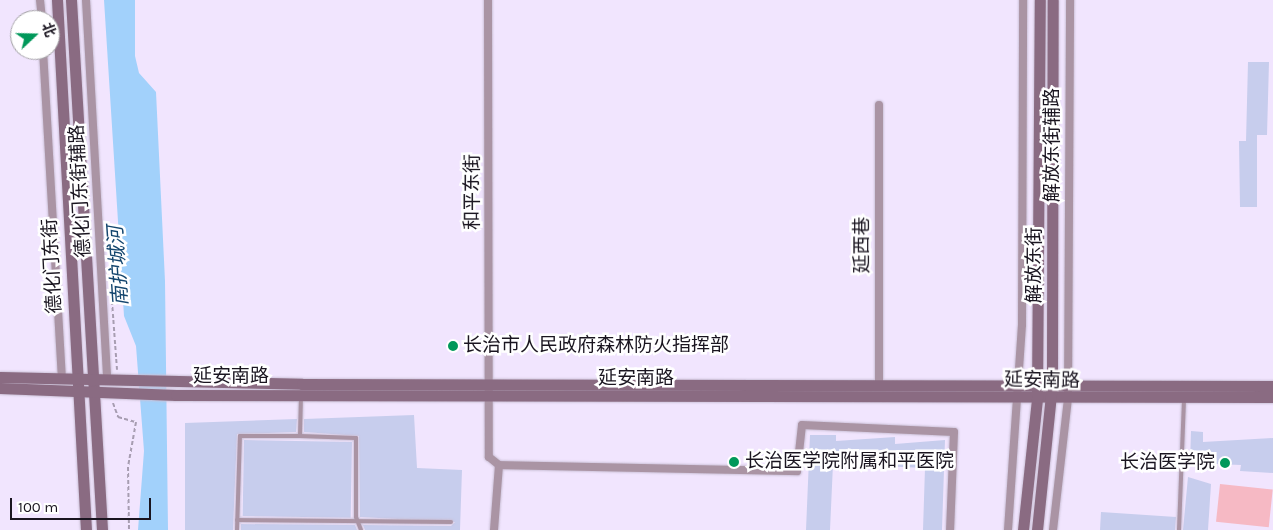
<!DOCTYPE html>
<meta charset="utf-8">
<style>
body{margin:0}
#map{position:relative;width:1273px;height:530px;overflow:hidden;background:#f1e5fe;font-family:Karla,"Noto Sans SC",sans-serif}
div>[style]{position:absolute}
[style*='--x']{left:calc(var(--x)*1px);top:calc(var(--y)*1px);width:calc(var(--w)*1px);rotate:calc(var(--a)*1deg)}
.green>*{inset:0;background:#f6b9c4;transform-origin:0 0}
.water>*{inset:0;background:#a2d1fb}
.building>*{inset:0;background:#c7cded;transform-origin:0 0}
.path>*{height:2px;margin-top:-1px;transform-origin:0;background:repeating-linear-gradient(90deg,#a79db1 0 4px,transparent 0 6.5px)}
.roads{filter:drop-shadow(0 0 1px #cac0d6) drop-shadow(0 0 1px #cac0d6)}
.service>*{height:4px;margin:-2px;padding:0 2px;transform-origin:2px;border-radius:2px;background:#aa94a4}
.minor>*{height:8px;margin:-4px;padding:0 4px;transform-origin:4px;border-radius:4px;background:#aa94a4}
.secondary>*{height:11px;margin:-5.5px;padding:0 5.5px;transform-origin:5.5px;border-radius:5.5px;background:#8a6b82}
.dots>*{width:14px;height:14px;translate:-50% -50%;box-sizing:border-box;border:2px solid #fff;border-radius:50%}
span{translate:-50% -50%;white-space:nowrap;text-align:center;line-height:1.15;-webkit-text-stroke:5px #fff;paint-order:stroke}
.street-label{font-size:19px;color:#1a1520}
.poi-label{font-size:19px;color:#1a1520}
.left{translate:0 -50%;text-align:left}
.right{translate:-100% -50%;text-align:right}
.water-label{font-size:20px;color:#14466e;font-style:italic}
.north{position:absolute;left:10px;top:10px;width:50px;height:50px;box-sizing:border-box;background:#fff;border:1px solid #a3a1a6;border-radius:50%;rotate:69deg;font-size:14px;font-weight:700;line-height:20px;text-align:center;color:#1a1520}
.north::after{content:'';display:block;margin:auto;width:18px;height:22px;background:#00985a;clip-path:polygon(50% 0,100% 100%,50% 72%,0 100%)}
.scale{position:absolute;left:10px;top:498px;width:141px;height:22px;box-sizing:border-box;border:2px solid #1a1520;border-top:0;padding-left:6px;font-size:15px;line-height:18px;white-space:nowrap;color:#1a1520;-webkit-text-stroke:4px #fff;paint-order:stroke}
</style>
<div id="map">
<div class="green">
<i style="left:1220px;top:484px;width:53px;height:38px;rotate:6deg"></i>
</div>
<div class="water">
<i style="clip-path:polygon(104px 0,135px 0,135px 56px,139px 73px,156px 92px,165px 281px,168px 530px,138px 530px,144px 451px,136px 346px,124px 316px)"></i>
</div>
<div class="building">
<i style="clip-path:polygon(1248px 62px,1269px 62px,1267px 135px,1257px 135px,1257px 207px,1240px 207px,1239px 141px,1246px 141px)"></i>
<i style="clip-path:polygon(414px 415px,417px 468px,462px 470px,460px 530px,365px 530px,363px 525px,451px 526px,455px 522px,360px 517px,359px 436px,304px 432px,304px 419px)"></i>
<i style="clip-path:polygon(297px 419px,296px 432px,237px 434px,233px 530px,185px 530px,185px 423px)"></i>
<i style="clip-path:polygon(1191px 431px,1203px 432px,1203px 442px,1273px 438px,1273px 473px,1240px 471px,1241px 465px,1190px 463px)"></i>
<i style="clip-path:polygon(810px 435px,836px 435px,836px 441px,895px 437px,895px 444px,945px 440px,942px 530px,923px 530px,925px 468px,833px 464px,830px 530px,806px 530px)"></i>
<i style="left:244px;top:440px;width:108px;height:76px;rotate:1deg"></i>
<i style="clip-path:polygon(1188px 477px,1211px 484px,1208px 530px,1183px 530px)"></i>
<i style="clip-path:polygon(1101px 512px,1176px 517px,1175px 530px,1100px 530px)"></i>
<i style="clip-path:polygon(241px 524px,355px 525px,357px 530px,241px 530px)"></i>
</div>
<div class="path">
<i style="--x:111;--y:288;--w:82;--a:85.8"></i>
<i style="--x:113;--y:403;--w:15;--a:70"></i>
<i style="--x:118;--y:417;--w:19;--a:16"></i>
<i style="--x:136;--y:422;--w:46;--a:100.1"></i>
<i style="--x:128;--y:467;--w:63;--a:89.1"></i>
</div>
<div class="roads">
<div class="service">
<i style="--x:300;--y:436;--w:40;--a:-88.6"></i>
<i style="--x:237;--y:520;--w:214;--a:0.5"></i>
<i style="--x:237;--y:530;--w:94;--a:-88.2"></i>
<i style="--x:240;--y:436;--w:60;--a:0"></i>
<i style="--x:300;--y:436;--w:56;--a:2"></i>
<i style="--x:356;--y:438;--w:79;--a:90"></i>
<i style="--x:356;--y:517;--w:14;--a:69"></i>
<i style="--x:1179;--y:530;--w:130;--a:-87.8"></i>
</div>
<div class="minor">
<i style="--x:40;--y:0;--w:20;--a:84"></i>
<i style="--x:86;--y:0;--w:381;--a:86.8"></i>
<i style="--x:488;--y:0;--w:457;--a:89.9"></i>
<i style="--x:489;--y:457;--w:13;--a:39"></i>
<i style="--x:43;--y:50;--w:330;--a:86.7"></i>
<i style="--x:879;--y:386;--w:281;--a:-90"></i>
<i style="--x:494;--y:530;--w:65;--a:-85.6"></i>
<i style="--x:499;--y:465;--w:298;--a:1.2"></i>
<i style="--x:797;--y:471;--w:46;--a:-83.8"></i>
<i style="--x:802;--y:425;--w:152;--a:2.6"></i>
<i style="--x:954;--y:432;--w:98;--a:92.3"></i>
<i style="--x:1008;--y:530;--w:205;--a:-86.1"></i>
<i style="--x:1022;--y:325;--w:325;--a:-89.8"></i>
<i style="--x:1053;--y:530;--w:132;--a:-83.5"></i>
<i style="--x:1068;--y:399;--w:399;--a:-89.7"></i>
</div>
<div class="secondary">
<i style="--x:57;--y:0;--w:531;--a:86.87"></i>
<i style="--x:71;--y:0;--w:531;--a:86.65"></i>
<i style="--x:0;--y:377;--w:302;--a:1.3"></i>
<i style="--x:302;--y:384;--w:971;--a:0.12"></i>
<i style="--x:0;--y:388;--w:176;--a:2.3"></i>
<i style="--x:176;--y:395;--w:1097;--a:0.1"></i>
<i style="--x:1023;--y:530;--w:133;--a:-83.9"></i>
<i style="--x:1037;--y:398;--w:398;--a:-89.6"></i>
<i style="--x:1037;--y:530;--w:146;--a:-84.1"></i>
<i style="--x:1052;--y:385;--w:385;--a:-89.9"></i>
</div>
</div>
<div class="dots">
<i style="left:453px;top:346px;background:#00985a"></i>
<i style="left:734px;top:462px;background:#00985a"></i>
<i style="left:1225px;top:463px;background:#00985a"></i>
</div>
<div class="street-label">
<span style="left:1053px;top:145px;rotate:-90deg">解放东街辅路</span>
<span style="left:81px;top:191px;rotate:-93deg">德化门东街辅路</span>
<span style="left:473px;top:192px;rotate:-90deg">和平东街</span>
<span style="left:863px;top:245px;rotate:-90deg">延西巷</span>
<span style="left:1035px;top:265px;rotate:-90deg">解放东街</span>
<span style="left:53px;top:266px;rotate:-93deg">德化门东街</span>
<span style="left:231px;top:377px">延安南路</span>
<span style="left:636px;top:379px">延安南路</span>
<span style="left:1042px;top:381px;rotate:1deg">延安南路</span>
</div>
<div class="poi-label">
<span class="left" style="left:463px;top:346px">长治市人民政府森林防火指挥部</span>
<span class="left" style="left:745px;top:462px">长治医学院附属和平医院</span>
<span class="right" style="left:1215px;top:463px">长治医学院</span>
</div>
<div class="water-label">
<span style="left:118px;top:266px;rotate:-94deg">南护城河</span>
</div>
<div class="north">北</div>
<div class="scale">100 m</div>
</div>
